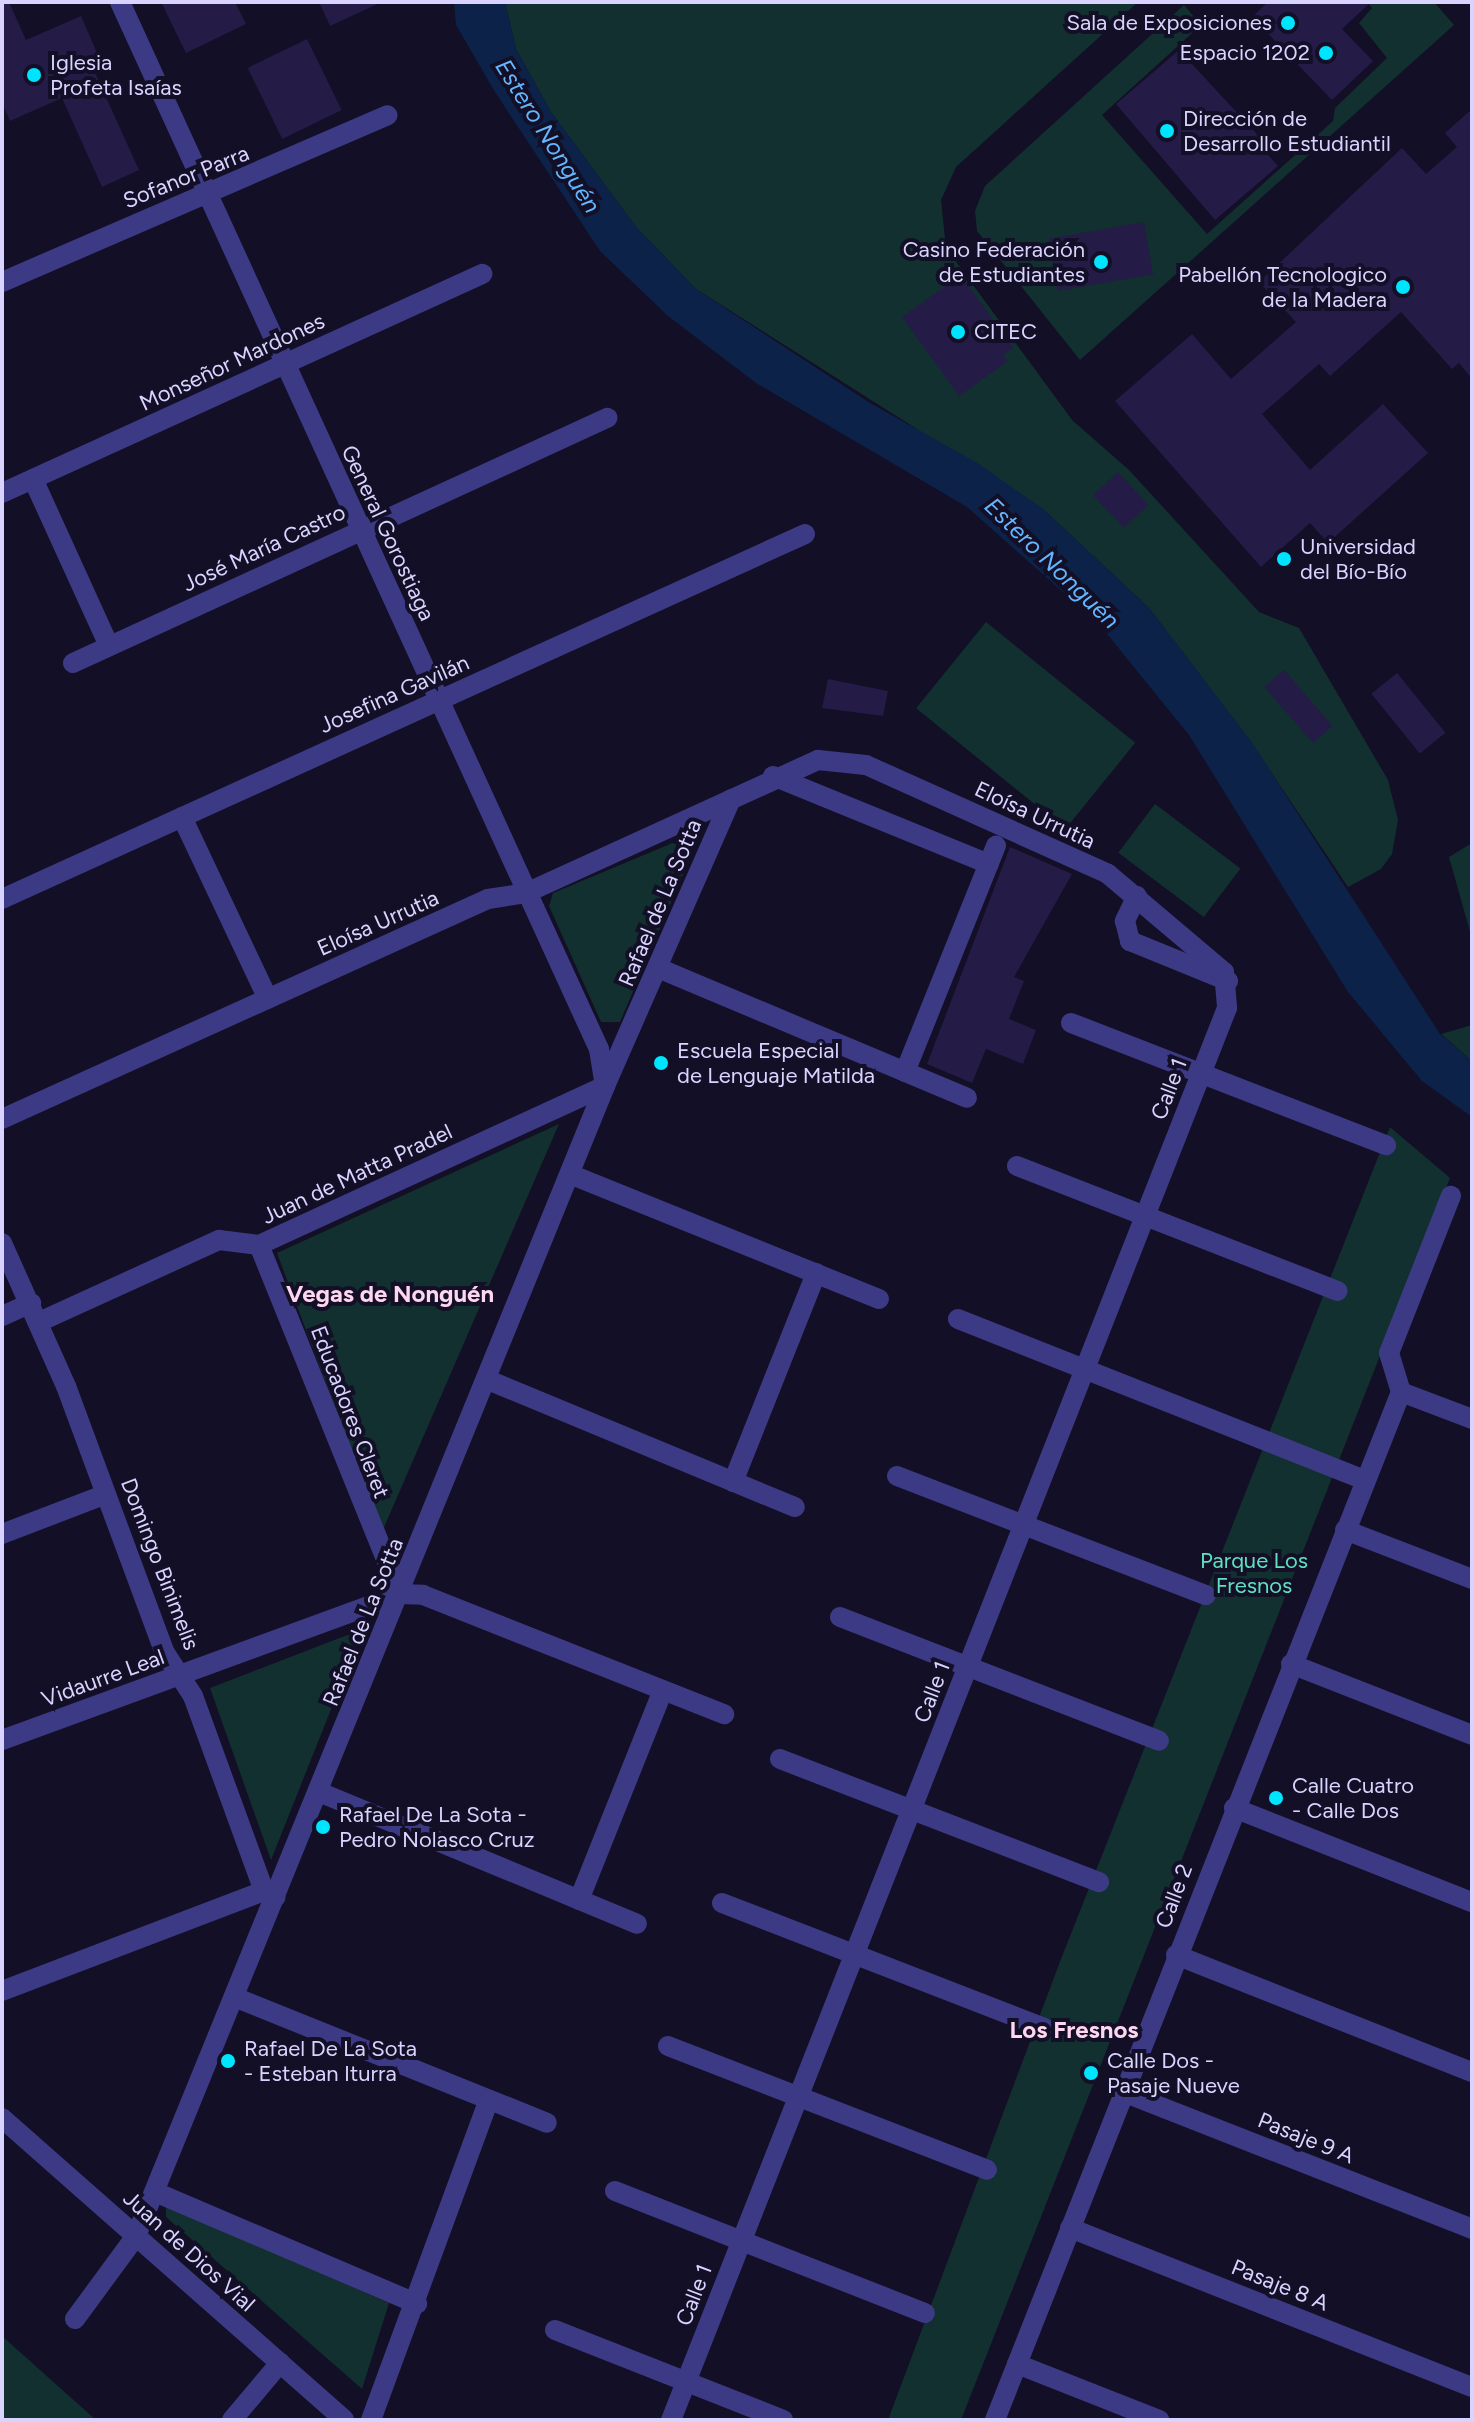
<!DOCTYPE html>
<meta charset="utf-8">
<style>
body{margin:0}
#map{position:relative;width:1474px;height:2422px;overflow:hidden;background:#130f26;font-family:Figtree,sans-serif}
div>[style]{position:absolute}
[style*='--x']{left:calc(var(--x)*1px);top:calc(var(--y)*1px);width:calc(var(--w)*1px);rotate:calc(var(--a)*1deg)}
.green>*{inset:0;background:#12302f;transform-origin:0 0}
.water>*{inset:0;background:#0c2248}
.building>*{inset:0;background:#241b47;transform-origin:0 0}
.minor>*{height:20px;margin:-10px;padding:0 10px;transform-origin:10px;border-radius:10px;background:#3d3a85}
.dots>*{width:22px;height:22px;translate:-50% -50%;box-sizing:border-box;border:4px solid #130f26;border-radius:50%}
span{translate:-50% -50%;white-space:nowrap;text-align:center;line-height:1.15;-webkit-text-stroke:8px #130f26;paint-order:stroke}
.poi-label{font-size:22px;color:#d9d4ff}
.right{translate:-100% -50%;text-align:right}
.left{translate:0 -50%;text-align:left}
.street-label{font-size:22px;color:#d9d4ff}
.park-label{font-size:22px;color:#5fe0c0}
.water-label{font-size:24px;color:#62b6ff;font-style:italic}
.neighbourhood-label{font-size:24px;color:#ffd6f0;font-weight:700}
.frame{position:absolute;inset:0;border:4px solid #d9d4ff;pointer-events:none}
</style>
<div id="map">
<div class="green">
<i style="clip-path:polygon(505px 2px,1138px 2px,956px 167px,941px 200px,946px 248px,1072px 420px,1129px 470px,1259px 612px,1299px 628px,1388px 780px,1398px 820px,1392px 854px,1381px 869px,1348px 887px,1251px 742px,1149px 608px,1043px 509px,696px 289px,636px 227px,551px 112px,516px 49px)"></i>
<i style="clip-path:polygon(1367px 2px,1434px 2px,1454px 25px,1080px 360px,977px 231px,975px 211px,985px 186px,1184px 5px,1201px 25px,1102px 115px,1207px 234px,1333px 121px,1335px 108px,1387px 58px,1359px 23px,1372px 8px)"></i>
<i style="left:986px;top:622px;width:192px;height:111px;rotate:39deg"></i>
<i style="left:1155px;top:804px;width:107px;height:61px;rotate:37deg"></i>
<i style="clip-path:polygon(675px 842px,687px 847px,690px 858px,620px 1022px,601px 1022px,549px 906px,553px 893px)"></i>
<i style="clip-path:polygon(1472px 843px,1472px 939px,1449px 857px)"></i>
<i style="clip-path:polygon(1472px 1025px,1472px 1061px,1441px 1034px)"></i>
<i style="clip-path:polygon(559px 1124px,382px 1532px,277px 1253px)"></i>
<i style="clip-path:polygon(1390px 1127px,1450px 1178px,961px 2420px,888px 2420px,1061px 1959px)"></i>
<i style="clip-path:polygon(363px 1629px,271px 1860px,210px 1688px)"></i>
<i style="clip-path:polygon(166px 2206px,389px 2303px,362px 2389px,166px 2217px)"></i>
<i style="clip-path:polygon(2px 2336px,96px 2420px,2px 2420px)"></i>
</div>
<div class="water">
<i style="clip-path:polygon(454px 2px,505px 2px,516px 49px,551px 112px,636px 227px,696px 289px,870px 403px,979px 464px,1043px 509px,1149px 608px,1251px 741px,1440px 1034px,1472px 1061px,1472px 1117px,1422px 1081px,1348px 992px,1189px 735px,1099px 624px,967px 507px,756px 383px,668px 316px,600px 251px,495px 92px,456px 25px)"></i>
</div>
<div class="building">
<i style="clip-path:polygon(2px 2px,9px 2px,26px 40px,81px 16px,100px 60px,91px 64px,139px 170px,102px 187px,62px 98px,10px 121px,2px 103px)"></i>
<i style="clip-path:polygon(161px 2px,235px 2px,246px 24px,186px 53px)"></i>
<i style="clip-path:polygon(319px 2px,382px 2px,330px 26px)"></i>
<i style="clip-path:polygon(1268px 2px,1371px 2px,1342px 29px,1373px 61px,1332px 100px,1252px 17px)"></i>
<i style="left:307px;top:39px;width:79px;height:66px;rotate:64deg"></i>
<i style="clip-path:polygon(1179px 50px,1266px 144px,1262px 148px,1278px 166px,1215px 220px,1116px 104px)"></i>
<i style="clip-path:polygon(1472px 109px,1472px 379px,1459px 363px,1452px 369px,1401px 312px,1330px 376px,1319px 364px,1262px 414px,1310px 470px,1383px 404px,1428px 453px,1328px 543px,1310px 523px,1261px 567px,1115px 401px,1192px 334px,1231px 379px,1296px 322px,1259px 282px,1402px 148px,1426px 174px,1457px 147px,1445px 133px)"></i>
<i style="left:1144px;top:222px;width:53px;height:97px;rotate:80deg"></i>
<i style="clip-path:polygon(961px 275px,1013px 348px,1003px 355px,1008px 361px,959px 396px,902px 317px)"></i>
<i style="left:1118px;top:472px;width:45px;height:34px;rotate:47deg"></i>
<i style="left:1284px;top:670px;width:74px;height:26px;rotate:49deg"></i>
<i style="left:1397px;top:673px;width:77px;height:33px;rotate:51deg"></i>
<i style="clip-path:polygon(828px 679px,888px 691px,883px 716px,822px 708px)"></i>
<i style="clip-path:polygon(1010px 847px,1072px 874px,1014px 977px,1024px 981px,1009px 1019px,1036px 1030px,1023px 1064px,986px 1049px,972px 1083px,927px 1064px)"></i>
</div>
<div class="minor">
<i style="--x:120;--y:2;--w:1151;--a:65.42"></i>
<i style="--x:599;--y:1049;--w:37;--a:81"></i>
<i style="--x:2;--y:282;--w:420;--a:-23.4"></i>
<i style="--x:33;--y:479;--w:183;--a:65.5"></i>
<i style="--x:2;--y:493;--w:528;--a:-24.52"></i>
<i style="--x:73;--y:663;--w:588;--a:-24.65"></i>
<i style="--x:773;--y:776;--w:233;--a:22.2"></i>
<i style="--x:182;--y:817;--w:201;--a:64.7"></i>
<i style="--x:1137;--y:896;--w:28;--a:116"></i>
<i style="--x:1125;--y:921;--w:21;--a:76"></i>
<i style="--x:1130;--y:941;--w:106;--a:22.2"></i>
<i style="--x:2;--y:899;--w:882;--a:-24.44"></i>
<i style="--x:658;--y:968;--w:335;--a:22.8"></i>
<i style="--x:1071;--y:1023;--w:338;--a:21.2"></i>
<i style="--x:905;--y:1072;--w:244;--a:-68.1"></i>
<i style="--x:2;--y:1119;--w:533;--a:-24.36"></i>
<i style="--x:488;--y:899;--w:38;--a:-9"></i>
<i style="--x:526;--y:893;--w:321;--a:-24.5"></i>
<i style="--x:818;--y:760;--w:48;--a:5.9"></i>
<i style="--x:866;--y:765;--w:265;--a:24.2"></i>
<i style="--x:1108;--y:874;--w:152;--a:40.2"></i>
<i style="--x:1224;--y:972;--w:36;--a:85"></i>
<i style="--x:1227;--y:1008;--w:1518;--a:111.49"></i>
<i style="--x:1017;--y:1166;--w:344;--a:21.3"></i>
<i style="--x:572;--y:1175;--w:331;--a:22"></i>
<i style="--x:2;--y:1243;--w:157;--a:65.9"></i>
<i style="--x:66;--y:1386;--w:285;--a:69.7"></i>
<i style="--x:165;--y:1653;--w:51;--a:56.9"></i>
<i style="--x:193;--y:1696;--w:208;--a:70"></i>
<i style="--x:264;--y:1891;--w:13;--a:29"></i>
<i style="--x:259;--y:1245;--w:376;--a:68"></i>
<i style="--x:2;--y:1316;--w:32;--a:-24"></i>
<i style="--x:958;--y:1319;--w:438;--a:21.6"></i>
<i style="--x:39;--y:1322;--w:198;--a:-24.5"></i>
<i style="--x:219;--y:1240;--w:40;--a:7.1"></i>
<i style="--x:259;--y:1245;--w:381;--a:-24.7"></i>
<i style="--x:488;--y:1380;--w:332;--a:22.5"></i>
<i style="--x:1401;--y:1392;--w:41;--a:-107.1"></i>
<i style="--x:1389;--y:1353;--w:169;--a:-68.5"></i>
<i style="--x:1401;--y:1392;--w:76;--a:20.8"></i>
<i style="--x:897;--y:1476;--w:331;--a:21.1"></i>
<i style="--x:733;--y:1482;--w:225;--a:-68.3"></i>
<i style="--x:1345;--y:1530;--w:136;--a:21.1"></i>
<i style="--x:2;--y:1534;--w:111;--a:-21"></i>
<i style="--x:840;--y:1617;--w:342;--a:21.2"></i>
<i style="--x:1291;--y:1664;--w:194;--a:21.4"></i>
<i style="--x:2;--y:1740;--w:424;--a:-20.1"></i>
<i style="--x:400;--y:1594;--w:23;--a:2"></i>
<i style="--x:423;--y:1595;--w:324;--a:21.6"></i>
<i style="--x:780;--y:1759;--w:342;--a:21.1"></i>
<i style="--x:319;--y:1792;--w:344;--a:22.5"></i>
<i style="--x:1234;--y:1808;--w:256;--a:21.6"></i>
<i style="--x:579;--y:1900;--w:226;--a:-68.2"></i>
<i style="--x:722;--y:1903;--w:346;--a:21.2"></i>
<i style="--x:1176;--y:1955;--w:318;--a:21.6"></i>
<i style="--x:2;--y:1991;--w:280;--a:-20.9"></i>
<i style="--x:234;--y:1997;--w:337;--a:21.9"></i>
<i style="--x:668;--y:2046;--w:342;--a:21.2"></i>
<i style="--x:1123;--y:2092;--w:375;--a:21.4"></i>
<i style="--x:2;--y:2118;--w:456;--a:41.4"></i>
<i style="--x:615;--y:2191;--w:333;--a:21.5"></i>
<i style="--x:155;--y:2192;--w:285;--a:23.1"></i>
<i style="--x:1070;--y:2228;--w:432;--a:21.6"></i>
<i style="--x:75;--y:2319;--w:103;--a:-53.7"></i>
<i style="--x:136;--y:2236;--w:1242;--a:-67.81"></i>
<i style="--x:605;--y:1086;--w:313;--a:-66.3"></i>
<i style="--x:555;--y:2330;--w:245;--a:21.5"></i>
<i style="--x:1017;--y:2364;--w:153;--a:21.5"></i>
<i style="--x:232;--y:2420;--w:75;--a:-49.9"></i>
<i style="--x:371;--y:2420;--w:341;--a:-69.8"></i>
<i style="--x:995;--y:2420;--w:1105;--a:-68.45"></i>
</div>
<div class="dots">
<i style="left:1288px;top:23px;background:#00e5ff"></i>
<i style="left:1326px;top:53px;background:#00e5ff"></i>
<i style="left:34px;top:75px;background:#00e5ff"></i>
<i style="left:1167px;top:131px;background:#00e5ff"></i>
<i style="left:1101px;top:262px;background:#00e5ff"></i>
<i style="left:1403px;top:287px;background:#00e5ff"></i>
<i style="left:958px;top:332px;background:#00e5ff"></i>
<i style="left:1284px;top:559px;background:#00e5ff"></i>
<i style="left:661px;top:1063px;background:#00e5ff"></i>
<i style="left:1276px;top:1798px;background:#00e5ff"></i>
<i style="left:323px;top:1827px;background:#00e5ff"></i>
<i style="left:228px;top:2061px;background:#00e5ff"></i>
<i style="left:1091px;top:2073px;background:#00e5ff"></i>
</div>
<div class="poi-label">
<span class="right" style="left:1272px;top:23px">Sala de Exposiciones</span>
<span class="right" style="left:1310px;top:53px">Espacio 1202</span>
<span class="left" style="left:50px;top:75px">Iglesia<br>Profeta Isaías</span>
<span class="left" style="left:1183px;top:131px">Dirección de<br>Desarrollo Estudiantil</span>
<span class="right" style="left:1085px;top:262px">Casino Federación<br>de Estudiantes</span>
<span class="right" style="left:1387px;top:287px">Pabellón Tecnologico<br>de la Madera</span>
<span class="left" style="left:974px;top:332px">CITEC</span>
<span class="left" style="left:1300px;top:559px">Universidad<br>del Bío-Bío</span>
<span class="left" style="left:677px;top:1063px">Escuela Especial<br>de Lenguaje Matilda</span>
<span class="left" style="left:1292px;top:1798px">Calle Cuatro<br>- Calle Dos</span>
<span class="left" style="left:339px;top:1827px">Rafael De La Sota -<br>Pedro Nolasco Cruz</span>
<span class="left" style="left:244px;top:2061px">Rafael De La Sota<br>- Esteban Iturra</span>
<span class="left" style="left:1107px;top:2073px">Calle Dos -<br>Pasaje Nueve</span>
</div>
<div class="street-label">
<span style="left:186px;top:177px;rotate:-22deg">Sofanor Parra</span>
<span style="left:232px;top:362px;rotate:-25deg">Monseñor Mardones</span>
<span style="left:388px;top:533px;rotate:65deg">General Gorostiaga</span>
<span style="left:264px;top:548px;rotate:-25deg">José María Castro</span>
<span style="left:394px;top:694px;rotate:-24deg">Josefina Gavilán</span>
<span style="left:1035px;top:815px;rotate:25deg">Eloísa Urrutia</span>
<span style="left:660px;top:903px;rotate:-67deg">Rafael de La Sotta</span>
<span style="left:378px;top:923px;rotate:-24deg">Eloísa Urrutia</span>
<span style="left:1169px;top:1089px;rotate:-69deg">Calle 1</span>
<span style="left:357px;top:1174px;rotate:-25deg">Juan de Matta Pradel</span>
<span style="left:350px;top:1412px;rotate:69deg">Educadores Cleret</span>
<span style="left:160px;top:1564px;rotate:69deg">Domingo Binimelis</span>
<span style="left:363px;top:1622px;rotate:-68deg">Rafael de La Sotta</span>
<span style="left:103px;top:1678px;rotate:-20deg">Vidaurre Leal</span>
<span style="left:932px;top:1692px;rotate:-69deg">Calle 1</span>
<span style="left:1174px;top:1896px;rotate:-69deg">Calle 2</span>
<span style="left:1306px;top:2138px;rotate:22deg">Pasaje 9 A</span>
<span style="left:189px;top:2251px;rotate:42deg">Juan de Dios Vial</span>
<span style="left:1280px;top:2285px;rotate:22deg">Pasaje 8 A</span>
<span style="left:694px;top:2295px;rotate:-69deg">Calle 1</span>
</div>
<div class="park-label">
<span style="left:1254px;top:1573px">Parque Los<br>Fresnos</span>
</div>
<div class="water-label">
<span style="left:548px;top:136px;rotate:58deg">Estero Nonguén</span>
<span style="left:1052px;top:563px;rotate:44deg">Estero Nonguén</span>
</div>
<div class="neighbourhood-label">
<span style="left:390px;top:1294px">Vegas de Nonguén</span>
<span style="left:1074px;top:2030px">Los Fresnos</span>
</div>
<div class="frame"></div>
</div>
